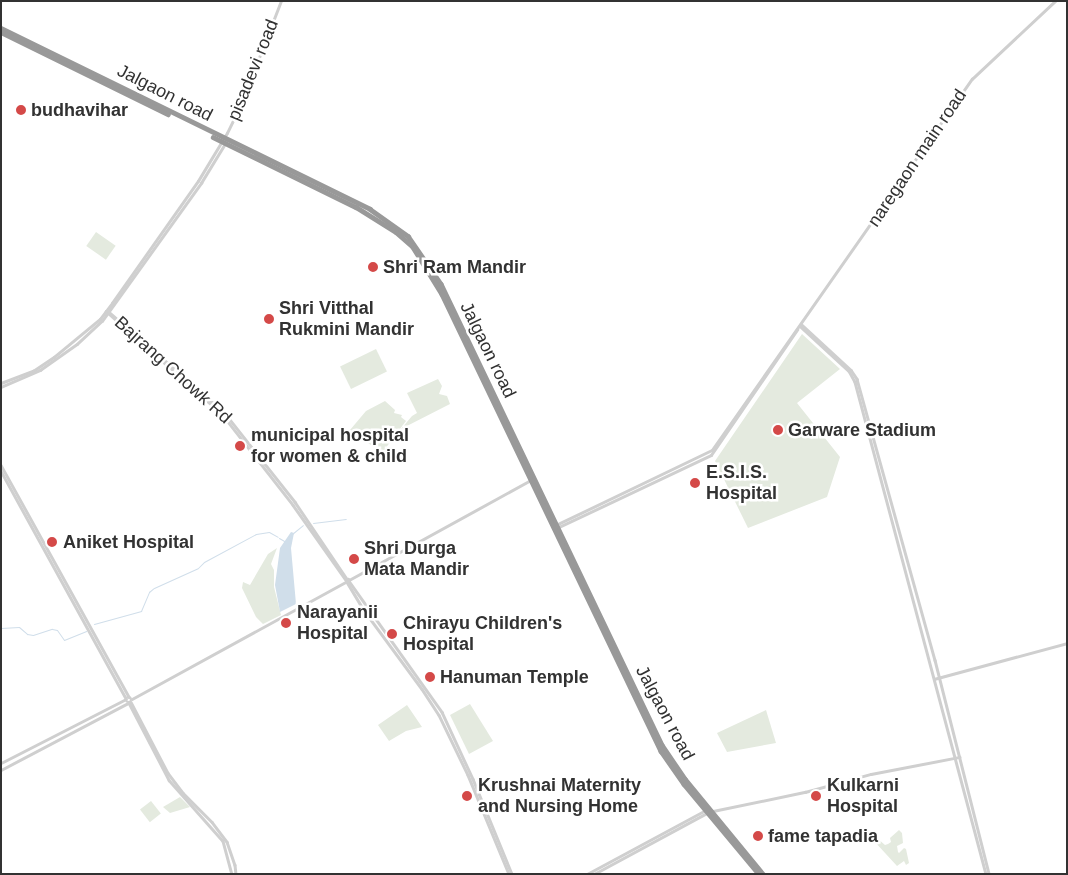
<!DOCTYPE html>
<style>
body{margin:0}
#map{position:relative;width:1068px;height:875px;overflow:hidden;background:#fff;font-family:Helvetica,sans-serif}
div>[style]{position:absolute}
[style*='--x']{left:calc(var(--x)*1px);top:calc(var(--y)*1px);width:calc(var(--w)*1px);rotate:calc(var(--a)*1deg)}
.green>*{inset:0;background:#e4eadf;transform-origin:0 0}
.water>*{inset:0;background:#d0deea}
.stream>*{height:1px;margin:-0.5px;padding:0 0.5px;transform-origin:0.5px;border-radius:0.5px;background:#d0deea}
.minor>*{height:2.5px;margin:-1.25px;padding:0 1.25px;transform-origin:1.25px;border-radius:1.25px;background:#cfcfcf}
.minor>.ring{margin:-1.25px;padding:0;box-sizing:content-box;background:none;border:2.5px solid #cfcfcf;border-radius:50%}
.highway>*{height:4.5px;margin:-2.25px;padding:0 2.25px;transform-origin:2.25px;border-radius:2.25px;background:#999}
.dots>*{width:14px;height:14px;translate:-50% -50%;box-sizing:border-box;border:2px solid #fff;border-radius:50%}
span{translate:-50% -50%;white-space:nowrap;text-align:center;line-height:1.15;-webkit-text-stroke:5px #fff;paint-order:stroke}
.street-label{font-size:18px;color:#323232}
.poi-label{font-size:18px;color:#323232;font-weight:700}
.left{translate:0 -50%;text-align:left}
.frame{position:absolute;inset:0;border:2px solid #323232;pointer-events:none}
</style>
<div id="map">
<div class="green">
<i style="left:96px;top:232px;width:24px;height:17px;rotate:35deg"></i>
<i style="clip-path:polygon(802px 334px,840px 369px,797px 403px,840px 457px,827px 497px,748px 528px,715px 461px)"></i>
<i style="left:376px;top:349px;width:25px;height:40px;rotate:64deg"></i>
<i style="clip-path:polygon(438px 379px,442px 386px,439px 394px,447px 396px,450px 404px,401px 429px,412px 416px,417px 413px,407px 393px)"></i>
<i style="clip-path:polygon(385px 401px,395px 410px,394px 413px,402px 415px,401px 417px,406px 421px,382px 453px,350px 430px,366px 411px)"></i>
<i style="clip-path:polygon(277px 548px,271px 564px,274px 570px,274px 587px,281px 615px,263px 624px,256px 617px,242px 588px,243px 582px,250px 585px,268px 554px)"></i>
<i style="clip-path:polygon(470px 704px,493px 741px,469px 754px,450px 715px)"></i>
<i style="clip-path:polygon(407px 705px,422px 727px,406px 731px,389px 741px,378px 725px)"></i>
<i style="clip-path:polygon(766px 710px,776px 743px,727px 752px,717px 733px)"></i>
<i style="clip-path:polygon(180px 797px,190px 807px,170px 813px,163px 807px)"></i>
<i style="left:151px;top:801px;width:16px;height:14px;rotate:52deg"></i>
<i style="clip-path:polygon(899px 830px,902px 833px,903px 843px,897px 846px,898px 852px,899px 853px,904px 848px,906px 849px,909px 863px,906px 865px,904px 861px,897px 866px,874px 841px,877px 838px,885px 845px,888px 844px,891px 842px,890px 838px)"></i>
</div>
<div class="water">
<i style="clip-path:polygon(291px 532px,294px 533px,291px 548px,296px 604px,280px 612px,275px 585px,280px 548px)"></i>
</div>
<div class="stream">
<i style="--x:313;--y:523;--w:33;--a:-7"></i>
<i style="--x:292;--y:534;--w:14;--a:-39"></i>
<i style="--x:279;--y:538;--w:8;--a:30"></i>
<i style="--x:94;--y:624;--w:49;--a:-15.5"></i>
<i style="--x:141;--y:611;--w:21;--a:-67"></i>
<i style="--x:149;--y:592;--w:6;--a:-39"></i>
<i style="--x:154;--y:588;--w:48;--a:-24.4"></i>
<i style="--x:198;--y:568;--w:8;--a:-45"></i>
<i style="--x:204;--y:562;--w:59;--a:-28.3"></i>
<i style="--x:256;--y:534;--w:13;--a:-9"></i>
<i style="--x:269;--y:532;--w:10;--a:29"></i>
<i style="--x:1;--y:628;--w:18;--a:-3"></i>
<i style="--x:19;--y:627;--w:11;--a:41"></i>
<i style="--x:27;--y:634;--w:6;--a:9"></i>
<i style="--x:33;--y:635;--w:20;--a:-18"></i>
<i style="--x:52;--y:629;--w:5;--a:11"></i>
<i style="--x:57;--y:630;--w:12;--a:55"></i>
<i style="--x:64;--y:640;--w:24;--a:-22"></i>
</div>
<div class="minor">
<i style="--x:106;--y:311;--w:3;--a:18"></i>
<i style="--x:109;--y:312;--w:152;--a:41"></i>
<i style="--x:224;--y:412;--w:115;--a:51.7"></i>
<i style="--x:295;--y:502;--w:93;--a:56"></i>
<i style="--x:106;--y:311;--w:155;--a:41.6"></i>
<i style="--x:222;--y:414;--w:115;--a:52"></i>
<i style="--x:293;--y:505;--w:92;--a:54.8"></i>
<i style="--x:801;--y:324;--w:68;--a:42.6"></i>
<i style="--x:851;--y:370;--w:11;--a:56"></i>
<i style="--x:857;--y:379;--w:292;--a:74.5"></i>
<i style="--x:935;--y:660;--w:221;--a:75.8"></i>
<i style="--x:800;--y:326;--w:67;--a:42.6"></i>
<i style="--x:849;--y:371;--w:13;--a:61"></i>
<i style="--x:855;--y:382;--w:509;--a:75.09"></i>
<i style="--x:1;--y:383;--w:34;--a:-21"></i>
<i style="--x:33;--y:371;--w:25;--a:-34"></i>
<i style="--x:54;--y:357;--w:60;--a:-39.6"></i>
<i style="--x:100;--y:319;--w:20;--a:-53"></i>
<i style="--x:112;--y:303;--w:149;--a:-54.8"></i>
<i style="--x:198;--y:181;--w:56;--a:-58.9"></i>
<i style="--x:227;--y:133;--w:32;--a:-64"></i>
<i style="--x:241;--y:104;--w:110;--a:-68.8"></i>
<i style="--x:1;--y:387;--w:43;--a:-23.6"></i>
<i style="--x:40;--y:370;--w:45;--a:-35.1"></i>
<i style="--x:77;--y:344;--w:34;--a:-43"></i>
<i style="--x:102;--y:321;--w:170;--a:-54.3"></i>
<i style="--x:201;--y:183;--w:48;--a:-58.6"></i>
<i style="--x:1;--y:465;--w:265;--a:61.1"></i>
<i style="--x:1;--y:471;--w:259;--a:61.2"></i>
<i style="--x:556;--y:525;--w:173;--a:-25.7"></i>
<i style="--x:712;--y:450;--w:453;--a:-55"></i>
<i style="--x:972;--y:79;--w:114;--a:-43.2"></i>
<i style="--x:559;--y:527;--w:168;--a:-25.3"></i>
<i style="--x:711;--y:455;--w:152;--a:-55.5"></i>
<i style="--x:349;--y:580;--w:208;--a:-28.8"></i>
<i style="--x:349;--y:581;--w:161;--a:54.6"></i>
<i style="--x:442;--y:712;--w:74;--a:65.2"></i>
<i style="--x:473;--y:779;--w:103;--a:67.7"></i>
<i style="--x:347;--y:582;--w:3;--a:-72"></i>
<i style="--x:348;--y:579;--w:2;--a:63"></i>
<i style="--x:349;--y:581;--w:2;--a:153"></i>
<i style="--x:347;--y:582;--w:31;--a:59"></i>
<i style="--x:363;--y:609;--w:99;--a:53.6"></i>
<i style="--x:422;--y:689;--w:31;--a:57"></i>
<i style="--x:439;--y:715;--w:67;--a:64.2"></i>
<i style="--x:468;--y:775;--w:107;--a:67.5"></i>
<i style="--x:934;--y:679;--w:138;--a:-15.1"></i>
<i class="ring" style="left:126px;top:697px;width:3.5px;height:3.5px"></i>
<i style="--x:132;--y:699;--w:244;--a:-28.7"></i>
<i style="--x:131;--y:702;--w:80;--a:62.5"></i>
<i style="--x:168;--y:773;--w:25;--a:53"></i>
<i style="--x:183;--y:793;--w:41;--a:45"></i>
<i style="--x:212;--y:822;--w:25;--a:53"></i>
<i style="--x:227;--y:842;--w:24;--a:71"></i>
<i style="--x:235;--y:865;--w:9;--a:84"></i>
<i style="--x:129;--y:703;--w:87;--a:62.5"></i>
<i style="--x:169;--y:780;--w:81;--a:48.5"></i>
<i style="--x:223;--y:841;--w:34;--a:75"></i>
<i style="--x:1;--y:763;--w:140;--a:-27.1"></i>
<i style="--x:1;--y:770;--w:144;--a:-27.8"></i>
<i style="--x:713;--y:811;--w:94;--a:-11.7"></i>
<i style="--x:805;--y:792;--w:68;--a:-15.3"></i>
<i style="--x:871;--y:774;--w:90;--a:-10.9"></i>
<i style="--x:83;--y:874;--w:23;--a:0"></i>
<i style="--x:587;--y:874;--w:135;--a:-28.3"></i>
<i style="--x:594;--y:874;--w:128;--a:-28.4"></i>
</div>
<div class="highway">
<i style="--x:1;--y:28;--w:411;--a:26.1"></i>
<i style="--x:370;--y:209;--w:47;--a:35.4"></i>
<i style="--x:408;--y:236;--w:58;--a:55.5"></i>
<i style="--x:441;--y:284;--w:511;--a:64.39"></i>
<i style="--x:662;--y:745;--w:41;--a:55.9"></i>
<i style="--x:685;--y:779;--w:123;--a:50.6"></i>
<i style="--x:1;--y:32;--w:186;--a:26.2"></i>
<i style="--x:213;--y:137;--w:159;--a:26.1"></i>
<i style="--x:356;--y:207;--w:47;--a:32"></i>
<i style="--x:396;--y:232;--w:23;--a:41"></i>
<i style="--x:413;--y:247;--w:55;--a:58.3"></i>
<i style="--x:442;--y:294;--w:507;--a:64.4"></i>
<i style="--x:661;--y:751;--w:40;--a:55.1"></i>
<i style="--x:684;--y:784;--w:117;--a:50.2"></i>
</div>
<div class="dots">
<i style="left:21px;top:110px;background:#d44948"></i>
<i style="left:373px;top:267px;background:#d44948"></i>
<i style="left:269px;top:319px;background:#d44948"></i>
<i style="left:778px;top:430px;background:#d44948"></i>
<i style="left:240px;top:446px;background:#d44948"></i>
<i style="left:695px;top:483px;background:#d44948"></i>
<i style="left:52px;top:542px;background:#d44948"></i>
<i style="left:354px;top:559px;background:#d44948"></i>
<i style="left:286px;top:623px;background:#d44948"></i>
<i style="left:392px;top:634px;background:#d44948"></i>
<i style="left:430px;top:677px;background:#d44948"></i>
<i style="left:467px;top:796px;background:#d44948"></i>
<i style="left:816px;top:796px;background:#d44948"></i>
<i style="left:758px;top:836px;background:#d44948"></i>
</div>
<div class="street-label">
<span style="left:253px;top:70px;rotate:-68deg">pisadevi road</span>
<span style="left:165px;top:93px;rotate:27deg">Jalgaon road</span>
<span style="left:917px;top:158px;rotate:-56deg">naregaon main road</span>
<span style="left:488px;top:350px;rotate:64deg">Jalgaon road</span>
<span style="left:173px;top:370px;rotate:42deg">Bajrang Chowk Rd</span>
<span style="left:665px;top:713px;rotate:62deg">Jalgaon road</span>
</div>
<div class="poi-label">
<span class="left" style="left:31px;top:110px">budhavihar</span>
<span class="left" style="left:383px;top:267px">Shri Ram Mandir</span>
<span class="left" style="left:279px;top:319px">Shri Vitthal<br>Rukmini Mandir</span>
<span class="left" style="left:788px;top:430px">Garware Stadium</span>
<span class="left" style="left:251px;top:446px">municipal hospital<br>for women &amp; child</span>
<span class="left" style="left:706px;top:483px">E.S.I.S.<br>Hospital</span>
<span class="left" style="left:63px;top:542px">Aniket Hospital</span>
<span class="left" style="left:364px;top:559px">Shri Durga<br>Mata Mandir</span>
<span class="left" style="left:297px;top:623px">Narayanii<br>Hospital</span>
<span class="left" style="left:403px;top:634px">Chirayu Children's<br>Hospital</span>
<span class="left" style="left:440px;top:677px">Hanuman Temple</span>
<span class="left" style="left:478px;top:796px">Krushnai Maternity<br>and Nursing Home</span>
<span class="left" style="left:827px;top:796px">Kulkarni<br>Hospital</span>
<span class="left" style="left:768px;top:836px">fame tapadia</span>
</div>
<div class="frame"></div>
</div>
